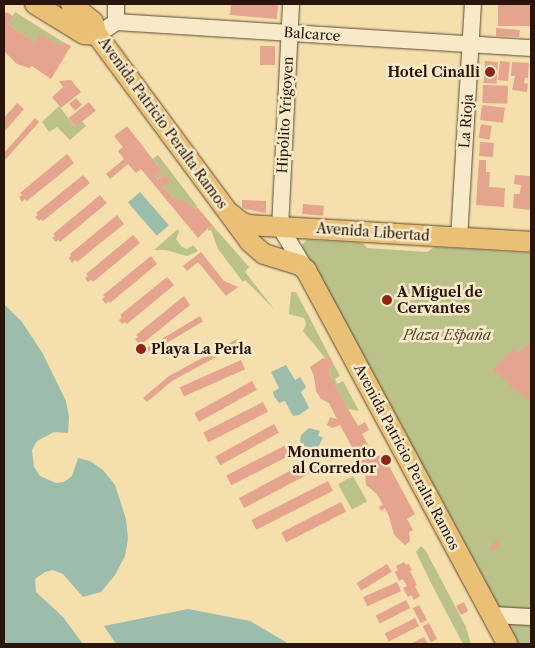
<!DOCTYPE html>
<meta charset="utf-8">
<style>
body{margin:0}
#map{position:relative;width:535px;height:648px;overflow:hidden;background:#f5dfac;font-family:"Libre Caslon Text",serif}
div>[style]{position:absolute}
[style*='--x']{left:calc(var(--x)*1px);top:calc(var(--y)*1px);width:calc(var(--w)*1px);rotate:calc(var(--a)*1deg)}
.green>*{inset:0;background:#bac28a;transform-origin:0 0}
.water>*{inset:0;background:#9cbcac;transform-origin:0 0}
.building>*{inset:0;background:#e5a48e;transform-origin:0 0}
.roads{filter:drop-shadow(0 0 1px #5c4834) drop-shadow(0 0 1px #5c4834)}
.minor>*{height:16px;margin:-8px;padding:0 8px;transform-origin:8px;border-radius:8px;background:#f8eac9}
.major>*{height:20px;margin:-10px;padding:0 10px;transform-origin:10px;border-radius:10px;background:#eac076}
.dots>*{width:14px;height:14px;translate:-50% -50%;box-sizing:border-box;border:2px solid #f8eac9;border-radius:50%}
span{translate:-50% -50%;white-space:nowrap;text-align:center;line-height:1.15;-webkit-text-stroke:5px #f8eac9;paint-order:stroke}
.street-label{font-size:14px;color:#29150c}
.poi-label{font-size:14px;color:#29150c;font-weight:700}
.right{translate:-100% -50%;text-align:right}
.left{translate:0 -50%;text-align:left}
.park-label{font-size:14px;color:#544932;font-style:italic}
.frame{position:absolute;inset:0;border:5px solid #29150c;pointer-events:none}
</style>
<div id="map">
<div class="green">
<i style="clip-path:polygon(15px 12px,63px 42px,59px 46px,35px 43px,8px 24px)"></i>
<i style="clip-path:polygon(59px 106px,75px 127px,82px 121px,86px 126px,70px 140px,57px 127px,49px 132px,42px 122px)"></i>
<i style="clip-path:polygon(158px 155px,197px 206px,195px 209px,173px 198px,163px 187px,170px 181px,165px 174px,158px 180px,155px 176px,162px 171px,153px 159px)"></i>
<i style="clip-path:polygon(213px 226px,249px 267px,245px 272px,275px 310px,245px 280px,243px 282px,218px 249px,211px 230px,208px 231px,208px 228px)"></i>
<i style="clip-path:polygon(178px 229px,179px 232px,176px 239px,182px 247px,187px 249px,193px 245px,198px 251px,187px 256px,166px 250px,154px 250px)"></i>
<i style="clip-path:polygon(307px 240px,363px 243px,367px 248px,427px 252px,434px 247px,531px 253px,531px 613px,501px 611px,484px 586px,485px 580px,435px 487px,430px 485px,405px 440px,407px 435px,336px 305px,332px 304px,303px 250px,302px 245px)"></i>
<i style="clip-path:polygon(291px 292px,296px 292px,329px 355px,326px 359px,303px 331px,306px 324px,304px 318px,289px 314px)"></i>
<i style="clip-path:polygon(333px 363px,340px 376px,335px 379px,337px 384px,343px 381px,359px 411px,348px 409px,329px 373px)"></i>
<i style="left:353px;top:476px;width:29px;height:17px;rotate:61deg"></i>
<i style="clip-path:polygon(421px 546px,426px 551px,466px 627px,471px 644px,463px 644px,431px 583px,416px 552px)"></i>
<i style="clip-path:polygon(531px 621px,531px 644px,514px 644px,507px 623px)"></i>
</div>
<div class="water">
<i style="left:140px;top:192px;width:44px;height:16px;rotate:49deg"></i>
<i style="clip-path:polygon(4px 304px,22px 322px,43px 354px,66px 401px,69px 417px,68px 433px,54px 432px,37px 441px,32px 450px,34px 467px,40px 476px,56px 483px,64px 482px,72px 476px,78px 458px,90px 461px,103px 470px,115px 485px,126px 519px,128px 538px,125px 556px,115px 575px,101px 592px,83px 597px,63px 574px,53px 570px,45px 572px,35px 579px,36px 592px,63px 617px,83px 644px,4px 644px)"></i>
<i style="clip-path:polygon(286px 365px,295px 380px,300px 377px,306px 387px,301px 392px,309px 408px,299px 415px,293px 416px,285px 401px,279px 403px,274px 396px,273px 392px,279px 388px,271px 372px)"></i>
<i style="clip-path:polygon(309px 428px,320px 431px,318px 436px,323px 437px,318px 448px,315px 447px,314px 450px,307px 449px,300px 441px,301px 435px)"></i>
<i style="clip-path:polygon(188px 609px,250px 621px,289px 644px,116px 644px,104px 626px)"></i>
</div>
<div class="building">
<i style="clip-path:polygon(231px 4px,278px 4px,277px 19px,230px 15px)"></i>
<i style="left:498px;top:4px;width:33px;height:22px"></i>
<i style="clip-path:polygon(6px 12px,13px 16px,8px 24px,35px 43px,41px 34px,59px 46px,63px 42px,71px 46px,51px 79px,32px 66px,29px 68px,17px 64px,4px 51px,4px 15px)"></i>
<i style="clip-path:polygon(496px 28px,520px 30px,519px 37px,496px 36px)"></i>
<i style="left:260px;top:46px;width:15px;height:19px"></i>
<i style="left:485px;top:61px;width:13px;height:22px;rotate:4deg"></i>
<i style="left:500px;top:61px;width:10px;height:19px;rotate:6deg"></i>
<i style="clip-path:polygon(512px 62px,529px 63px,528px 78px,525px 78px,524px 83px,528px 84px,527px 92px,512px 90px,515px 76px,511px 76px)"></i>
<i style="clip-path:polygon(71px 80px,81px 92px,61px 108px,52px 97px,63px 87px,59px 81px)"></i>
<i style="left:483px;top:85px;width:25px;height:18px;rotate:2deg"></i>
<i style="left:76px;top:98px;width:9px;height:9px;rotate:49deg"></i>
<i style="left:89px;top:102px;width:11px;height:26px;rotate:52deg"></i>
<i style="clip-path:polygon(17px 103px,24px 109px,4px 132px,4px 118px)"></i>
<i style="left:482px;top:105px;width:23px;height:15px;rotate:7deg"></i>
<i style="clip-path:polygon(35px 118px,39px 122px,4px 161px,4px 153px)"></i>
<i style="left:481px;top:124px;width:11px;height:14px;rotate:10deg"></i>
<i style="clip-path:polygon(127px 126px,162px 171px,155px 176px,158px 180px,165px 174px,171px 181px,163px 187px,173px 198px,185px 201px,195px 209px,197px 207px,213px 226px,208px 228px,198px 238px,141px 169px,136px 173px,128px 164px,110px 179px,106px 174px,124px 159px,118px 151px,123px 147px,114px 136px)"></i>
<i style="left:480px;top:142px;width:14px;height:14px;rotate:4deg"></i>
<i style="clip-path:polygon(67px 154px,74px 163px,27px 201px,25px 199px,22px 202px,19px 197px,22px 195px,20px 193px)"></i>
<i style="clip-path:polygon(479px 160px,486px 160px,486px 172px,490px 172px,489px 187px,505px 188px,504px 207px,476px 205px)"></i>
<i style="clip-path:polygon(83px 175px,90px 183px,43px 221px,41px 219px,39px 221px,35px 217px,38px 215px,36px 213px)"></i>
<i style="clip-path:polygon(515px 175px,531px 176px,531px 210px,513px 208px,514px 194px,520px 194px,521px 185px,514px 184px)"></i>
<i style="clip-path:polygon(100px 195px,107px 203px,60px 242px,58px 240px,56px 242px,52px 238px,55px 236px,53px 234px)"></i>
<i style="clip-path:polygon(242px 200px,266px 201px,266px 213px,245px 209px,242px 207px)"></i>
<i style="left:303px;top:204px;width:21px;height:10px;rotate:5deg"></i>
<i style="clip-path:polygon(117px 215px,124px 224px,77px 262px,75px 260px,72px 263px,69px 258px,71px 256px,70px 254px)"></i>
<i style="clip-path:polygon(133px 235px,140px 243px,93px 282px,91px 280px,88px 282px,85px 278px,88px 276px,86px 274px)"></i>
<i style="clip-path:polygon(201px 252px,224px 281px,238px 287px,226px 296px,198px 262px,187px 271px,183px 266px)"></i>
<i style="clip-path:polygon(151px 256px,157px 264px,110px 303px,109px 301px,106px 304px,102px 299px,105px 297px,103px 295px)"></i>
<i style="clip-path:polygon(167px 277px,174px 285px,127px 324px,125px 322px,122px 324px,119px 320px,122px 317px,120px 315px)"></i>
<i style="clip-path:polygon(184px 296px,190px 305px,143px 343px,141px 341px,139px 344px,135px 339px,138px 337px,136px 335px)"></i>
<i style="left:200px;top:316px;width:6px;height:62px;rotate:59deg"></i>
<i style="clip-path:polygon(237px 339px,240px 344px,172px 381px,147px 402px,143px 398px,169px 376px)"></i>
<i style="clip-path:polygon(531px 341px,531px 402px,518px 393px,493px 369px,514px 348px,518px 353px)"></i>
<i style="clip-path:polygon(329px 355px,333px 363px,329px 373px,348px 409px,358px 426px,365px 422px,369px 430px,362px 434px,373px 454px,378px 456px,383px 455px,415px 514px,407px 519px,413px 530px,409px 532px,410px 541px,405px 545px,394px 535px,389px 516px,385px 508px,381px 511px,379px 507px,383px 505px,377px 494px,366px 485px,365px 471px,340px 425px,332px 428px,327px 425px,330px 417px,337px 419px,329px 403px,321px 399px,316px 391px,314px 376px,310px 367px,323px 358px,326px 359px)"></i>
<i style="left:241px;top:360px;width:10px;height:67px;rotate:66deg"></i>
<i style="left:252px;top:381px;width:10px;height:66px;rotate:61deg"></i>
<i style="left:263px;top:402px;width:11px;height:67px;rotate:63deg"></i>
<i style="left:274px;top:424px;width:10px;height:67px;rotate:61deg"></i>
<i style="left:286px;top:445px;width:11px;height:67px;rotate:63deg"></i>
<i style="clip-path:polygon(318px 463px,320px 468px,244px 508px,239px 498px,297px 467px,300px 472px)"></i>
<i style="left:328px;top:481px;width:11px;height:86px;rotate:63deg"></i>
<i style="left:341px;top:502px;width:11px;height:67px;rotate:63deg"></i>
<i style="left:497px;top:540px;width:6px;height:10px;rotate:51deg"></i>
<i style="clip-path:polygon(404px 562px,406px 565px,409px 564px,412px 570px,410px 571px,417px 585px,415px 586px,420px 596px,414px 600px,411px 595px,408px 597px,403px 588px,407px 586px,403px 579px,399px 581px,395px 572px,398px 570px,396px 566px)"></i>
<i style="left:387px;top:564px;width:9px;height:36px;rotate:58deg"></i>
<i style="left:397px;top:582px;width:10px;height:37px;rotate:66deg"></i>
<i style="left:406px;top:600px;width:9px;height:34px;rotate:63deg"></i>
<i style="clip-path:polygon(464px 602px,468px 611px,461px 615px,456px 606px)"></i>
<i style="left:419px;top:605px;width:17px;height:7px;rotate:62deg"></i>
<i style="left:415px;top:618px;width:9px;height:34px;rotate:63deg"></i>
<i style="left:429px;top:623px;width:18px;height:7px;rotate:63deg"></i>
<i style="clip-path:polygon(424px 637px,428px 644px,410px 644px)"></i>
</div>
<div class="roads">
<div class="minor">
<i style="--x:291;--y:4;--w:223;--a:92.8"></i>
<i style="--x:280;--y:227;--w:50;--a:58.8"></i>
<i style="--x:116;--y:22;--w:18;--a:-90"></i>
<i style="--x:97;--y:35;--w:23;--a:-34"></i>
<i style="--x:116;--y:22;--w:416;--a:3.6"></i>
<i style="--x:459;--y:238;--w:234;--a:-86.6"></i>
<i style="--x:492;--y:615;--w:39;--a:3"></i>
</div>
<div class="major">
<i style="--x:35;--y:4;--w:57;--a:31.5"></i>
<i style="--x:84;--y:34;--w:13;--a:4"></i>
<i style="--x:71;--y:4;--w:28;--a:39"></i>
<i style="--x:93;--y:22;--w:14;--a:73"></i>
<i style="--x:97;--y:35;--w:257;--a:53.5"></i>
<i style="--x:250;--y:242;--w:18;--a:41"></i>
<i style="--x:264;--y:254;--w:38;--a:17"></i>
<i style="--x:300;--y:265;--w:8;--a:40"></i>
<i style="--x:306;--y:270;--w:425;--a:61.7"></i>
<i style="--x:231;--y:214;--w:13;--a:39"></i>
<i style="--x:241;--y:222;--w:9;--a:21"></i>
<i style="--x:249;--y:225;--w:283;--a:3.4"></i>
</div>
</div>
<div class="dots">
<i style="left:490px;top:72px;background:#8f2418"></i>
<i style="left:387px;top:300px;background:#8f2418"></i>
<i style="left:141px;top:349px;background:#8f2418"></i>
<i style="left:386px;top:460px;background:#8f2418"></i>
</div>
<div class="street-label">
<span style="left:312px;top:34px;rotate:4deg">Balcarce</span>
<span style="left:285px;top:115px;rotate:-87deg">Hipólito Yrigoyen</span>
<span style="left:466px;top:121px;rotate:-86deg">La Rioja</span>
<span style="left:163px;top:123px;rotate:54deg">Avenida Patricio Peralta Ramos</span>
<span style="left:373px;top:232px;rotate:4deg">Avenida Libertad</span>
<span style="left:407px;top:457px;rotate:62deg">Avenida Patricio Peralta Ramos</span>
</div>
<div class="poi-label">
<span class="right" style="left:480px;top:72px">Hotel Cinalli</span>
<span class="left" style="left:397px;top:300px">A Miguel de<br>Cervantes</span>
<span class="left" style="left:151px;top:349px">Playa La Perla</span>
<span class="right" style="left:376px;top:460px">Monumento<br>al Corredor</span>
</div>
<div class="park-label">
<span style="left:447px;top:335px">Plaza España</span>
</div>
<div class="frame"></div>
</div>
